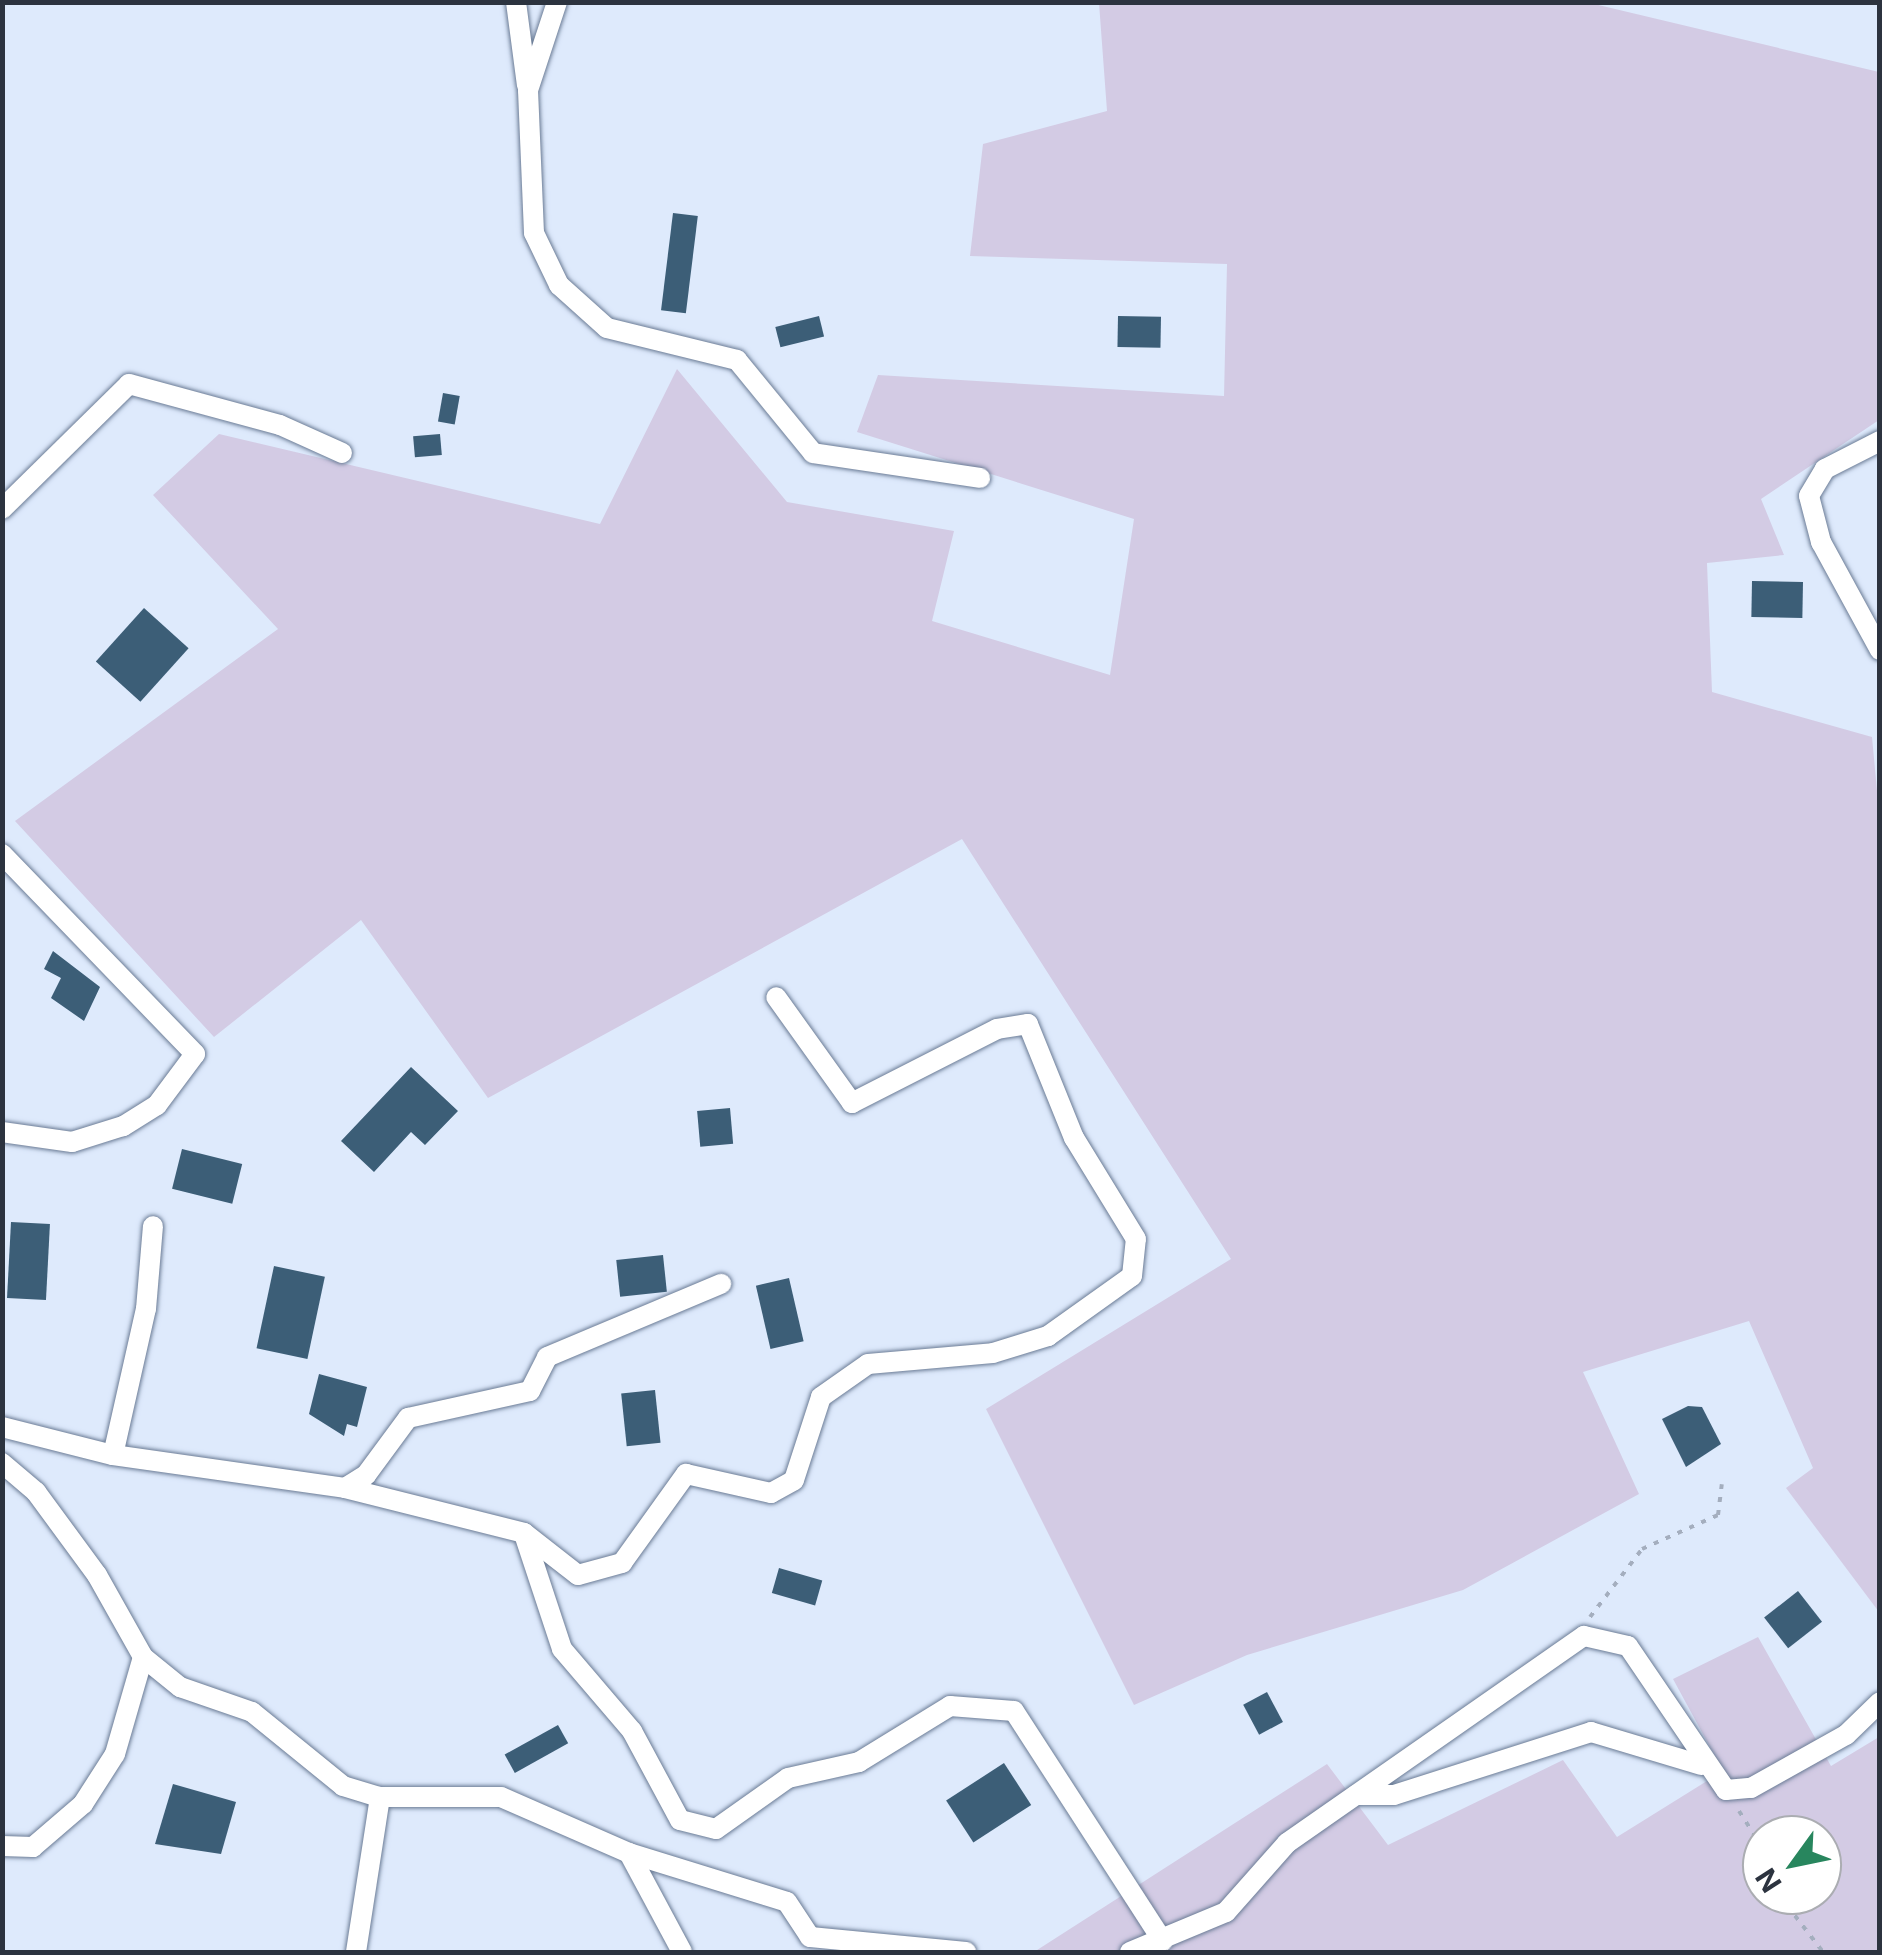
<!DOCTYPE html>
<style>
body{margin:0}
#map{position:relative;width:1882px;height:1955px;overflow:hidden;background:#deeafc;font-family:Inter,sans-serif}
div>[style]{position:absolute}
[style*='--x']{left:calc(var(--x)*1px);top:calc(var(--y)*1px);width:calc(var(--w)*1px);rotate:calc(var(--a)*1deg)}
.green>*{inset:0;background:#d3cbe4}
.building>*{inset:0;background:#3c5e77;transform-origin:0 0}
.path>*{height:4px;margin-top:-2px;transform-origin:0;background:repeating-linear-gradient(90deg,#a4aebe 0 5px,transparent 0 13px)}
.roads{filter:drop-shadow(0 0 2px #6a7b95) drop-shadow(0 0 2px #6a7b95)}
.street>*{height:20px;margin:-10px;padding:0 10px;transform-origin:10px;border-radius:10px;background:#fff}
span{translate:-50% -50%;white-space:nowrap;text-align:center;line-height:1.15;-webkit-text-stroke:10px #fff;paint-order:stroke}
.frame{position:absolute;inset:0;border:5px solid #2c333f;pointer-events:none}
.north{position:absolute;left:1742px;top:1815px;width:100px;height:100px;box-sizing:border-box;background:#fff;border:2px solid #abadb2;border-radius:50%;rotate:237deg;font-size:28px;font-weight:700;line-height:40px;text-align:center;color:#2c333f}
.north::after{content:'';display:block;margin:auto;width:35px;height:45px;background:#28865e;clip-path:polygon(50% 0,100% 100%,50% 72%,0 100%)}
</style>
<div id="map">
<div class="green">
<i style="clip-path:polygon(1099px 3px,1590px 3px,1879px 72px,1879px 420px,1761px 499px,1784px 555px,1707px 563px,1712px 692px,1872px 737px,1880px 823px,1879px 1612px,1786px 1488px,1813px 1468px,1749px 1321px,1583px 1372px,1639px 1494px,1463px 1590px,1247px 1655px,1134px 1705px,986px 1409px,1231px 1259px,962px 839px,488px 1098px,361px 920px,214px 1037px,15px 821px,278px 629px,153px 495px,219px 434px,600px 524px,677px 369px,787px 502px,954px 531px,932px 621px,1110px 675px,1134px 519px,857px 432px,878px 375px,1224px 396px,1227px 264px,970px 256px,983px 144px,1107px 111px)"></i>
<i style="clip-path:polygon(evenodd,1758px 1637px,1831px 1766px,1879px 1737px,1879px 1952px,1034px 1952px,1327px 1764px,1388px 1845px,1563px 1760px,1617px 1837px,1723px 1771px,1673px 1679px,1758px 1637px,1762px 1835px,1822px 1835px,1822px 1895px,1762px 1895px,1762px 1835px)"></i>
</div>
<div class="building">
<i style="left:673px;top:213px;width:25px;height:98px;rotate:7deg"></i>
<i style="left:819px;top:316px;width:21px;height:45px;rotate:76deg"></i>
<i style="left:1118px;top:316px;width:43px;height:31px;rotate:1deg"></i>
<i style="left:443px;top:393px;width:17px;height:29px;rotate:10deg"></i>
<i style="left:440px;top:434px;width:21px;height:27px;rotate:85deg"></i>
<i style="left:1752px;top:581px;width:51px;height:36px;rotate:1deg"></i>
<i style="left:144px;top:608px;width:60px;height:72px;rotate:42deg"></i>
<i style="clip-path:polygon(53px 951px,100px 987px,84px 1021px,51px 998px,61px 978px,44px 969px)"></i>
<i style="clip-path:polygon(411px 1067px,458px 1111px,425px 1145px,411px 1132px,374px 1172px,341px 1141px)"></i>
<i style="left:730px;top:1108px;width:36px;height:33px;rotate:85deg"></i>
<i style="left:182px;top:1149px;width:62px;height:41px;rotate:14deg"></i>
<i style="left:11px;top:1222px;width:39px;height:76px;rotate:3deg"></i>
<i style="left:663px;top:1255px;width:37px;height:47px;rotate:84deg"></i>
<i style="left:274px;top:1266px;width:52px;height:84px;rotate:12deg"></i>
<i style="left:789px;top:1278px;width:65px;height:34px;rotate:77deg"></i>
<i style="clip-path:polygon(319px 1374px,367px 1387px,357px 1427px,347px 1424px,344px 1436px,309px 1414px)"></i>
<i style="left:655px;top:1390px;width:53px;height:34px;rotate:84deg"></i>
<i style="clip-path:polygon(1688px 1406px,1702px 1407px,1721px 1444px,1686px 1467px,1662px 1419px)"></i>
<i style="left:779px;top:1568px;width:45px;height:26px;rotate:16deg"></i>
<i style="left:1798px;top:1591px;width:39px;height:43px;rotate:52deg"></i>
<i style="left:1267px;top:1692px;width:34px;height:27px;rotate:62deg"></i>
<i style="left:558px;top:1725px;width:21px;height:61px;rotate:61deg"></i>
<i style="left:1004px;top:1763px;width:50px;height:69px;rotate:57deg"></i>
<i style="clip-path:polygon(173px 1784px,236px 1802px,221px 1854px,155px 1844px)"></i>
</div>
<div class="path">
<i style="--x:1590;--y:1617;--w:86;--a:-52.6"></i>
<i style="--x:1642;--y:1549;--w:83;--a:-24.1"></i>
<i style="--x:1718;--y:1515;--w:31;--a:-83"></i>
<i style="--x:1739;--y:1811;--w:43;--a:57.4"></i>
<i style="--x:1779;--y:1895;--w:72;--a:52.3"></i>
</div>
<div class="roads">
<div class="street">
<i style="--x:516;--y:2;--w:84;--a:82.5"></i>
<i style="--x:557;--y:2;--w:93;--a:108.2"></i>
<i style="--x:528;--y:90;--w:143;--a:87.6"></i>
<i style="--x:534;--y:233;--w:58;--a:64.3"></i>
<i style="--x:559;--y:285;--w:64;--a:41.9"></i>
<i style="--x:607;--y:328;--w:134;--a:13.8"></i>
<i style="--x:737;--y:360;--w:120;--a:50.7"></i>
<i style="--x:813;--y:453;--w:169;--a:8.5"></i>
<i style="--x:1880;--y:441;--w:62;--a:153"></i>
<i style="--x:1825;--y:469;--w:31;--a:121"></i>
<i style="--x:1809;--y:496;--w:48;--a:75.4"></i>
<i style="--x:1821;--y:542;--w:123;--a:61.4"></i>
<i style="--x:2;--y:509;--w:178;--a:-44.5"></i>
<i style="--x:129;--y:384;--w:156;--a:15.2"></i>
<i style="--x:280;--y:425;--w:68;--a:24.3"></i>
<i style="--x:2;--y:854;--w:278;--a:46"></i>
<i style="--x:195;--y:1054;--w:64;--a:126.7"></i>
<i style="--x:157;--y:1105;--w:40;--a:148"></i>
<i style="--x:123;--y:1126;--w:53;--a:162.6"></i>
<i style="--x:72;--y:1142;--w:71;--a:-171.9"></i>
<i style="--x:2;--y:1427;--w:114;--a:14.2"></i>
<i style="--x:113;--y:1455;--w:234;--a:8.1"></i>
<i style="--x:345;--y:1488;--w:185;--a:14.1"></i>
<i style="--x:524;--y:1533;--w:68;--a:37.9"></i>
<i style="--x:578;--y:1575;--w:46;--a:-15.3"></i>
<i style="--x:622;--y:1563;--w:110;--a:-54.3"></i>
<i style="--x:686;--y:1474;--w:87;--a:12.6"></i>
<i style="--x:771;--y:1493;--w:26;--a:-29"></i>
<i style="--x:794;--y:1480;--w:87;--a:-72"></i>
<i style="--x:821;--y:1397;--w:57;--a:-35.1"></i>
<i style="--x:868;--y:1364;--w:125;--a:-5"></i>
<i style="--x:993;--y:1353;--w:58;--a:-17.2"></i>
<i style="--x:1048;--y:1336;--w:103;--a:-35.5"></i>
<i style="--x:1132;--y:1276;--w:37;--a:-84"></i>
<i style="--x:1136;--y:1239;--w:119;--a:-121.5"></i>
<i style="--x:1074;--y:1138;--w:123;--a:-112"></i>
<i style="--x:1028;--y:1024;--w:31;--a:171"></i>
<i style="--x:997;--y:1029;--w:163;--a:153"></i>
<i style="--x:852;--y:1103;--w:130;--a:-125.6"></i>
<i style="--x:113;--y:1455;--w:150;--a:-77.3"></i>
<i style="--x:146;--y:1309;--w:83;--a:-85.2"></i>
<i style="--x:2;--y:1463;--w:45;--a:40.5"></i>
<i style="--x:36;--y:1492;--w:103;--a:53.7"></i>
<i style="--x:97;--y:1575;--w:94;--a:60.7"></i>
<i style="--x:143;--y:1657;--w:48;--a:39"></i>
<i style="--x:180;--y:1687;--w:76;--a:19.1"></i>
<i style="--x:252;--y:1712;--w:117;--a:39.1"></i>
<i style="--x:343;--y:1786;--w:39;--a:17"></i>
<i style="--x:380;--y:1797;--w:121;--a:0"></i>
<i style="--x:501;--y:1797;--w:140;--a:23.6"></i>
<i style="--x:629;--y:1853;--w:165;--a:17.2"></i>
<i style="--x:787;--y:1902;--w:42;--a:56.7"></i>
<i style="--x:810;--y:1937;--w:157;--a:5.5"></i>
<i style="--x:345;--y:1488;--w:25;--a:-32"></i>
<i style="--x:366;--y:1475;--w:71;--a:-53.6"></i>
<i style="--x:408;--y:1418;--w:125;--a:-12.5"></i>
<i style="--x:530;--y:1391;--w:38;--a:-63"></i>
<i style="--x:547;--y:1357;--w:189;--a:-22.8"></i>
<i style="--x:524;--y:1534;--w:121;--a:71.7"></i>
<i style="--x:562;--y:1649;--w:108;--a:49.5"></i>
<i style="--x:632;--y:1731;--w:101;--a:61.7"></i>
<i style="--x:680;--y:1820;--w:37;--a:14"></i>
<i style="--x:716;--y:1829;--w:88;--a:-35.3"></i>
<i style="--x:788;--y:1778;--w:73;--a:-12.7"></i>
<i style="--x:859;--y:1762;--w:107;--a:-31.6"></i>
<i style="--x:950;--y:1706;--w:64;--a:4.5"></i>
<i style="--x:1014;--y:1711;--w:274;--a:57.1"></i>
<i style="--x:1356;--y:1795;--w:38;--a:0"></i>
<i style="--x:1394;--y:1795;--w:207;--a:-17.7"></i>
<i style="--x:1591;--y:1732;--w:115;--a:16.7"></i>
<i style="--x:2;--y:1846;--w:31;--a:2"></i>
<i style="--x:33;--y:1847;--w:66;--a:-40.7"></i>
<i style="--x:83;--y:1804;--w:59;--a:-57.4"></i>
<i style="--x:115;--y:1754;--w:101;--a:-73.9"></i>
<i style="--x:629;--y:1853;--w:112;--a:61.8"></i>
<i style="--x:356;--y:1952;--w:157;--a:-81.2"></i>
<i style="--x:1130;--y:1952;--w:104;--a:-22.6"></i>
<i style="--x:1226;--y:1912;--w:92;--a:-48.5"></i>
<i style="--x:1287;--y:1843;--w:362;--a:-34.9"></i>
<i style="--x:1584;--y:1636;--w:45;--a:12.8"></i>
<i style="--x:1628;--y:1646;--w:174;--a:55.8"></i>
<i style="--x:1726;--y:1790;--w:25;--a:-5"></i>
<i style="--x:1751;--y:1788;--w:109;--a:-29.2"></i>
<i style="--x:1846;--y:1735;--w:47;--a:-44.1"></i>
</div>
</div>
<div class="frame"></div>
<div class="north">N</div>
</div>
